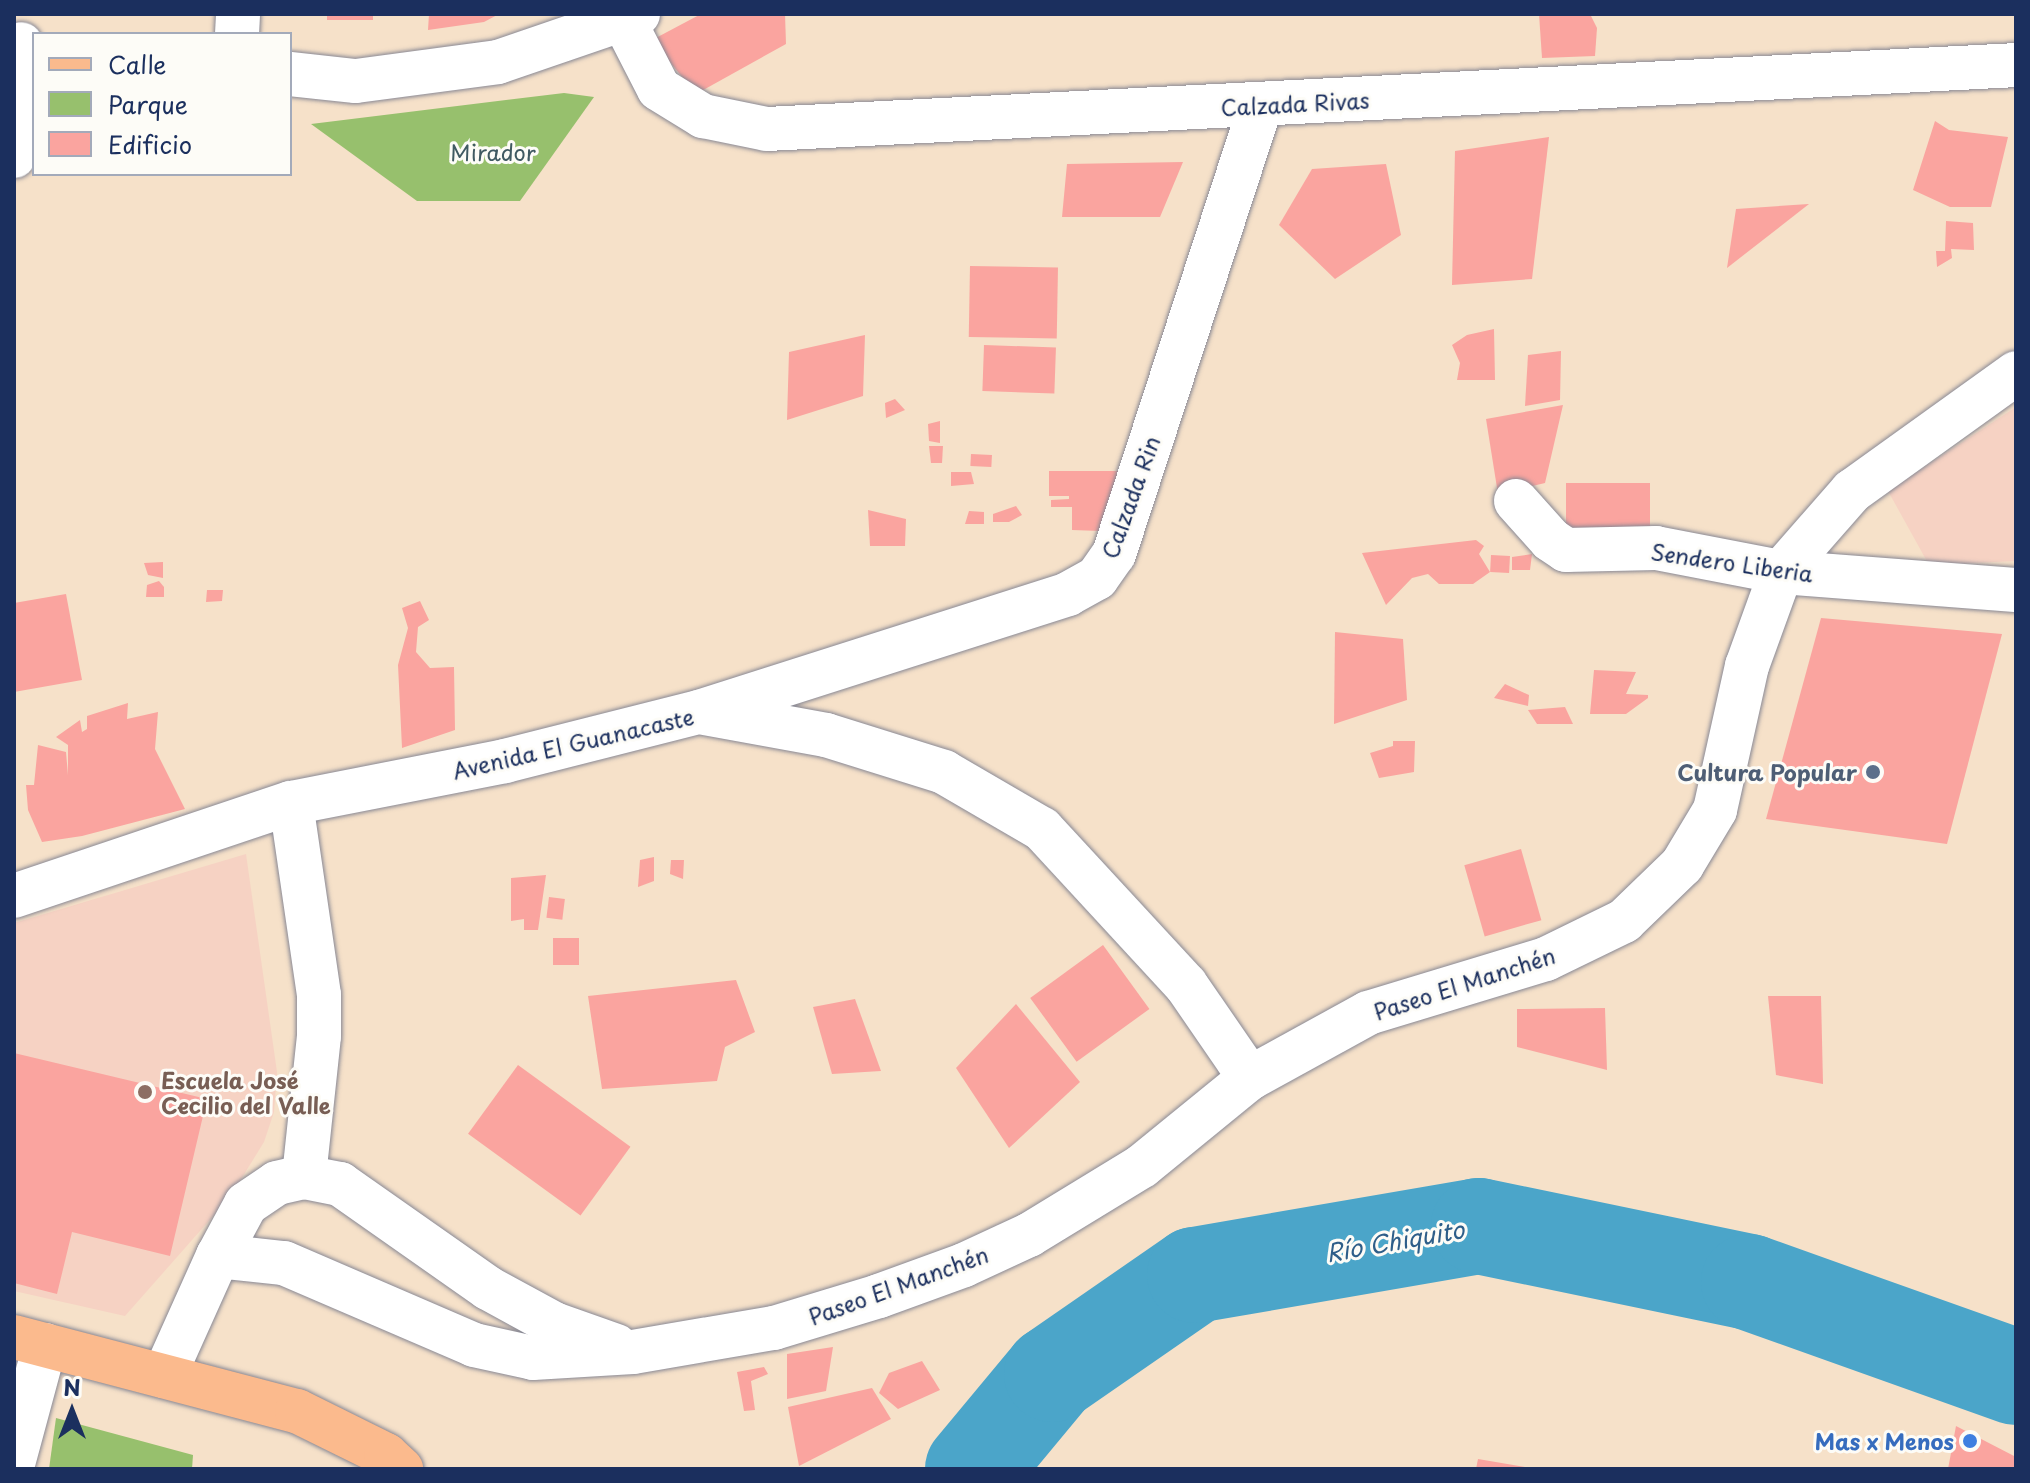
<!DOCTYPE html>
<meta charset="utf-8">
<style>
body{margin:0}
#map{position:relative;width:2030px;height:1483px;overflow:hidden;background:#f6e1c9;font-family:"Playpen Sans",sans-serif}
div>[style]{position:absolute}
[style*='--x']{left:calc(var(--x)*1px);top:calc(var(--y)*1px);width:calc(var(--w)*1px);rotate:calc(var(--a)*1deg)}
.built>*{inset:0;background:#f6d2c3}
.green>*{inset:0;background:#97c06d}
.river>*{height:96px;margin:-48px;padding:0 48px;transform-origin:48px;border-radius:48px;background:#4ba5c9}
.building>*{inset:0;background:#faa49f;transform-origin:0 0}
.roads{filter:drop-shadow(0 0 2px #888894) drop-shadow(0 0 2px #888894)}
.minor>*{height:44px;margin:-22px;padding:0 22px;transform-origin:22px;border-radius:22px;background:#fff}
.major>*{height:44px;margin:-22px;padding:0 22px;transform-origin:22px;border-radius:22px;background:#fbba8d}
.dots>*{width:22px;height:22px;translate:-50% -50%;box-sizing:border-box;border:4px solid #fdfcf7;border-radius:50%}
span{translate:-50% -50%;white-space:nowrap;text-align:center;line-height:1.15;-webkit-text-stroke:6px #fdfcf7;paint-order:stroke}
.street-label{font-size:22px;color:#1b2f5e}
.park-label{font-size:22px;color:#405a62}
.service-label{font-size:22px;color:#4e5e75;font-weight:700}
.right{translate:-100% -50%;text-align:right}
.education-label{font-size:22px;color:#785e54;font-weight:700}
.left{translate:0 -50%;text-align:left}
.shop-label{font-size:22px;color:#366cbe;font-weight:700}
.water-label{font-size:24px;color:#2e5e89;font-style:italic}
.frame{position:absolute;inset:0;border:16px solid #1b2f5e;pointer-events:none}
.legend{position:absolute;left:32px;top:32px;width:260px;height:144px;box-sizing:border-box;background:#fdfcf7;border:2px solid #a3aaba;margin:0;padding:10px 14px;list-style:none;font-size:24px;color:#1b2f5e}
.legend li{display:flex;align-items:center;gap:16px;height:40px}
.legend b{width:40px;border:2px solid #a3aaba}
.north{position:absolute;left:32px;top:1371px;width:80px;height:80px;-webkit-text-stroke:6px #fdfcf7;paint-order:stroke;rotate:0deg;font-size:22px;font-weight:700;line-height:32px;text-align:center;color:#1b2f5e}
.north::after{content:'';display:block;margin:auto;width:28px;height:36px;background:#1b2f5e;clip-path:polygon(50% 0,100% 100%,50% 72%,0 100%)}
</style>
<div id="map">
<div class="built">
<i style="clip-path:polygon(2016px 407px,2016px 561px,1929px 565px,1888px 491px)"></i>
<i style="clip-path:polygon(246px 854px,277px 1072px,274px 1112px,264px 1142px,230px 1197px,125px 1316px,14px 1291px,14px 923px)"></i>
</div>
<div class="green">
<i style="clip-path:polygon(564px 93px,594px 97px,520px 201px,417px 201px,311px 124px)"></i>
<i style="clip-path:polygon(56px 1418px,193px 1455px,192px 1469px,49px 1469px)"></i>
</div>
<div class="river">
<i style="--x:973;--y:1469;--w:124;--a:-50.3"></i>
<i style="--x:1052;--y:1374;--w:174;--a:-34.7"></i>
<i style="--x:1195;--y:1275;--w:288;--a:-9.8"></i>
<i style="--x:1479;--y:1226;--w:276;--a:11.7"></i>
<i style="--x:1749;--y:1282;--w:283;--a:19.6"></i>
</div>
<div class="building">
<i style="left:327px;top:14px;width:46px;height:6px"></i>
<i style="clip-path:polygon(429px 14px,499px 14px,484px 22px,428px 30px)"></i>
<i style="clip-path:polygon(701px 14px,785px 14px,786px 44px,696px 94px,652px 40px)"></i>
<i style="clip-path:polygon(1539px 14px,1590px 14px,1597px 28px,1595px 56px,1542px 58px)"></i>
<i style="clip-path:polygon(1935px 121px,1949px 130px,2008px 137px,1991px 207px,1950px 207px,1913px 190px)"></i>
<i style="clip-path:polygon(1549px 137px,1532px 279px,1452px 285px,1455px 151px)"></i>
<i style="clip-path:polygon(1183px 162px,1160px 217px,1062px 217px,1067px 164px)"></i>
<i style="clip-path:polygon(1386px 164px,1401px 235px,1335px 279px,1279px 225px,1312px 169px)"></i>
<i style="clip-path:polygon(1809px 204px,1727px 268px,1736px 209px)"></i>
<i style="clip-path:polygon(1946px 221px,1973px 223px,1974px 250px,1951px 249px,1952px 258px,1937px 267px,1936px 251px,1945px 251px)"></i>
<i style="left:970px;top:266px;width:88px;height:71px;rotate:1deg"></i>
<i style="clip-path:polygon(1494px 329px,1495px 380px,1457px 380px,1460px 363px,1452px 345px,1467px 335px)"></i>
<i style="clip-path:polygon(865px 335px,863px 396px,787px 420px,789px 352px)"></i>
<i style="left:984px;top:345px;width:72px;height:46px;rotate:2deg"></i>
<i style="clip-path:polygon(1561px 351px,1560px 400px,1525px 406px,1528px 355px)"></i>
<i style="clip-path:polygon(895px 399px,905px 410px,886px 418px,885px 403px)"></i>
<i style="clip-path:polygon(1563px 405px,1545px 483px,1498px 494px,1486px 419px)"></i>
<i style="clip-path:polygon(940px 421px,940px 443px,929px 441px,928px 424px)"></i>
<i style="clip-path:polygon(929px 446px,943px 446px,942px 463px,931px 463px)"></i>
<i style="left:971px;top:454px;width:21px;height:12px;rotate:3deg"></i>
<i style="clip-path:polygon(1049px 471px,1124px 471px,1101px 531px,1072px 530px,1072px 507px,1051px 507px,1051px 500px,1069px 499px,1069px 496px,1049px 496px)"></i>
<i style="clip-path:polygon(951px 472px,971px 472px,974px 484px,951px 486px)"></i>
<i style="left:1566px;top:483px;width:84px;height:55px"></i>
<i style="clip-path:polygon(1016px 506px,1022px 515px,1009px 522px,993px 522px,993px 514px)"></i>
<i style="clip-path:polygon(868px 510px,906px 519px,905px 546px,870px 546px)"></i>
<i style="clip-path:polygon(969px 511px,984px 512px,984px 524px,965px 524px)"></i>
<i style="clip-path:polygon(1476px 540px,1484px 546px,1479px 554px,1490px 572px,1473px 584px,1439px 584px,1428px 574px,1412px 578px,1386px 605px,1362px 553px)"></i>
<i style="clip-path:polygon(1532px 554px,1530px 570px,1512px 570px,1512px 557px)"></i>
<i style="left:1491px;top:555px;width:19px;height:17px;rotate:3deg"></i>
<i style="clip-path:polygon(163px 562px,163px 578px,148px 575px,144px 563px)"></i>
<i style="clip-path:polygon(159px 581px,164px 587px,164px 597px,146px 597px,147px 585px)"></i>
<i style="clip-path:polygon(207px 590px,223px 590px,222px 601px,206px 602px)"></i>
<i style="clip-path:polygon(66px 594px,82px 680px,14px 692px,14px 603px)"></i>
<i style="clip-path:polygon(420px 601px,429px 620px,418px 627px,416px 652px,430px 668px,454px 667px,455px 730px,402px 748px,398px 665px,408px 628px,402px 608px)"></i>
<i style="clip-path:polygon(1821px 618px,2002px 634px,1947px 844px,1766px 819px)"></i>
<i style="clip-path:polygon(1335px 632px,1403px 639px,1407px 700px,1334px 724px)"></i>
<i style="clip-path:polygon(1594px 670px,1636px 672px,1626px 694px,1648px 695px,1648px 698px,1626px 714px,1590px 714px)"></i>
<i style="clip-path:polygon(1505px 684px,1529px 695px,1528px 706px,1494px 698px)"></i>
<i style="clip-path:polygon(128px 703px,127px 719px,158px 712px,155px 749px,185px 809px,82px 836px,42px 842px,28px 810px,26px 785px,34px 785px,38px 745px,66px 752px,68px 775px,68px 745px,56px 737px,80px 720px,82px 732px,87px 729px,87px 716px)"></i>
<i style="clip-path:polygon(1565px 707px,1573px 724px,1537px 724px,1528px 710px)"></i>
<i style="clip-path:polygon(1393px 741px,1415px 741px,1414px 772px,1379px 778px,1370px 753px,1393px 746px)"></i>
<i style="left:1521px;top:849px;width:74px;height:59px;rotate:74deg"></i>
<i style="clip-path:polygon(654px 857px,654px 881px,638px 887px,640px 860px)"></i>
<i style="clip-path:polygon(671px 860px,684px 860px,683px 879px,670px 874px)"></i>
<i style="clip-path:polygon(546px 875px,538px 930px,524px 930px,524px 919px,511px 921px,511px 878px)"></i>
<i style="left:549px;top:897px;width:16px;height:21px;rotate:7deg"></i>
<i style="left:553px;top:938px;width:26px;height:27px"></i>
<i style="left:1103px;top:945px;width:79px;height:90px;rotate:54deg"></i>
<i style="clip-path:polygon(736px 980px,755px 1032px,725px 1047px,717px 1081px,602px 1089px,588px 996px)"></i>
<i style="clip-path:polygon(1768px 996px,1821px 996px,1823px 1084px,1776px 1075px)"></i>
<i style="clip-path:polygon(855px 999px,881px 1071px,832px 1074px,813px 1007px)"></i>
<i style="clip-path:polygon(1016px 1004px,1080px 1082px,1009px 1148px,956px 1068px)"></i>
<i style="clip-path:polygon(1605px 1008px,1607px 1070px,1517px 1047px,1517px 1009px)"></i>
<i style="clip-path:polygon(14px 1053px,207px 1099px,170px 1256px,72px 1232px,57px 1294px,14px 1283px)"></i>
<i style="left:518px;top:1065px;width:139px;height:85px;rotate:36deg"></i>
<i style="clip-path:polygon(833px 1347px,826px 1391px,787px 1399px,787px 1354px)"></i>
<i style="clip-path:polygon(922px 1361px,940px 1390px,898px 1409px,879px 1393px,889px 1373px)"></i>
<i style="clip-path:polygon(764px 1367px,768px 1374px,751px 1381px,755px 1410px,744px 1411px,737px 1372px)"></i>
<i style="clip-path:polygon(872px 1388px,891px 1419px,799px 1466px,788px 1407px)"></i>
<i style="clip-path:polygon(1956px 1426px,2016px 1457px,2016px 1469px,1948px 1469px)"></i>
<i style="clip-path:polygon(1478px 1459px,1525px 1467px,1525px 1469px,1476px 1469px)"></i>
</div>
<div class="roads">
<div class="minor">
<i style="--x:624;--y:21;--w:76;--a:62.8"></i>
<i style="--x:659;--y:89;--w:52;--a:31.5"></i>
<i style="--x:703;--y:116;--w:65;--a:11.5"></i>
<i style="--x:767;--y:129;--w:1251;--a:-2.93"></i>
<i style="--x:237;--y:34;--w:20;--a:-87"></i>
<i style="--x:290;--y:74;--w:66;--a:6.1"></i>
<i style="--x:356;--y:81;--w:143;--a:-7.6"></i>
<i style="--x:498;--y:62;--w:148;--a:-18.9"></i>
<i style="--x:14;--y:156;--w:112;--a:-86.4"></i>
<i style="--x:1516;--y:501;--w:52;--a:48.1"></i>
<i style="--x:1551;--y:540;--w:18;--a:34"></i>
<i style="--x:1566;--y:550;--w:90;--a:-1.3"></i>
<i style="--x:1656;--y:548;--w:127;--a:10.9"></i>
<i style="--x:1781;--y:572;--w:236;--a:4.4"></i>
<i style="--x:705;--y:713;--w:123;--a:10.3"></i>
<i style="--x:826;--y:735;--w:124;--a:17.4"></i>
<i style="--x:944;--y:772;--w:113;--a:30.2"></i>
<i style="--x:1042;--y:829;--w:212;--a:47.3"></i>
<i style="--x:1186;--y:985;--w:113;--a:55.5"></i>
<i style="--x:291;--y:803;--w:194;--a:81.7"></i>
<i style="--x:319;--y:995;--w:41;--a:90"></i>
<i style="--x:319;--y:1036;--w:142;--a:96.1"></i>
<i style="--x:14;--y:896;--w:292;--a:-18.6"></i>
<i style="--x:291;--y:803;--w:218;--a:-11.1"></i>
<i style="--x:505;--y:761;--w:200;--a:-14.2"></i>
<i style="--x:699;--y:712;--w:387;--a:-17.7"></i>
<i style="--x:1068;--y:594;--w:33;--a:-29"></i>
<i style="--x:1097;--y:578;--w:29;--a:-55"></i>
<i style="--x:1114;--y:554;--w:472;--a:-71.9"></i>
<i style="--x:218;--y:1256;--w:66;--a:6.1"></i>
<i style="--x:284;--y:1263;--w:207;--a:23.3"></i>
<i style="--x:474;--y:1345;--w:60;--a:12.4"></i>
<i style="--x:533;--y:1358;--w:100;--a:-3.4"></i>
<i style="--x:633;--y:1352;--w:143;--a:-9.7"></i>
<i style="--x:774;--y:1328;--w:110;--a:-16.9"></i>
<i style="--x:879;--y:1296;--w:90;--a:-20"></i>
<i style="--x:964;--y:1265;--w:72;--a:-24.8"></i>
<i style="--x:1029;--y:1235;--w:132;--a:-31.4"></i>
<i style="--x:1142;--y:1166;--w:139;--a:-39.2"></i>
<i style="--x:1250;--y:1078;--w:135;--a:-28.8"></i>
<i style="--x:1368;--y:1013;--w:186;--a:-16.9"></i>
<i style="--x:1546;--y:959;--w:87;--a:-26"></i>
<i style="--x:1624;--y:921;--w:81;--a:-44"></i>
<i style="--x:1682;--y:865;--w:64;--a:-59"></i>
<i style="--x:1715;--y:810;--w:148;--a:-77.5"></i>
<i style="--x:1747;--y:666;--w:100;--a:-70.1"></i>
<i style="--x:1781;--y:572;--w:108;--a:-48.8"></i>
<i style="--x:1852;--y:491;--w:202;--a:-35.7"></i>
<i style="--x:164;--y:1376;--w:132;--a:-65.8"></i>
<i style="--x:218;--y:1256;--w:59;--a:-61.7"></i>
<i style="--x:246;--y:1204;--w:37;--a:-34"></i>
<i style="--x:277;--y:1183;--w:28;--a:-13"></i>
<i style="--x:304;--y:1177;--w:37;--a:11"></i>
<i style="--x:340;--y:1184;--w:181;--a:35.1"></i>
<i style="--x:488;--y:1288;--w:75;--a:28.6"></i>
<i style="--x:554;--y:1324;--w:66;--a:19.5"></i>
<i style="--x:14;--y:1460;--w:119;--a:-74.9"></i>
</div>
<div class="major">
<i style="--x:14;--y:1337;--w:293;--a:14.7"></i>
<i style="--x:297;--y:1411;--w:99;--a:26.3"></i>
<i style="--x:386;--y:1455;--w:21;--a:43"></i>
</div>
</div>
<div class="dots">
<i style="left:1873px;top:772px;background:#5c6f8a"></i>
<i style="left:145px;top:1092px;background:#8d6e63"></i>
<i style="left:1970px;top:1441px;background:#3f7fe0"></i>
</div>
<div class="street-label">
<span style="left:1295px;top:103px;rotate:-3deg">Calzada Rivas</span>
<span style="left:1130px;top:497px;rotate:-70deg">Calzada Rin</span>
<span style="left:1732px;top:562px;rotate:8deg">Sendero Liberia</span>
<span style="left:573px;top:743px;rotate:-13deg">Avenida El Guanacaste</span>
<span style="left:1464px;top:983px;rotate:-18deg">Paseo El Manchén</span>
<span style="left:898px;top:1285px;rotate:-20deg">Paseo El Manchén</span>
</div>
<div class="park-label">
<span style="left:493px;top:152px">Mirador</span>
</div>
<div class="service-label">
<span class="right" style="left:1857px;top:772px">Cultura Popular</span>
</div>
<div class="education-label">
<span class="left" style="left:161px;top:1092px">Escuela José<br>Cecilio del Valle</span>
</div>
<div class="shop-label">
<span class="right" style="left:1954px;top:1441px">Mas x Menos</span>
</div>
<div class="water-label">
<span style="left:1395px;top:1241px;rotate:-10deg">Río Chiquito</span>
</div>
<div class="frame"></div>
<ul class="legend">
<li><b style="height:10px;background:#fbba8d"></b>Calle</li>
<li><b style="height:22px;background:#97c06d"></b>Parque</li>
<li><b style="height:22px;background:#faa49f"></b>Edificio</li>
</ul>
<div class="north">N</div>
</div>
